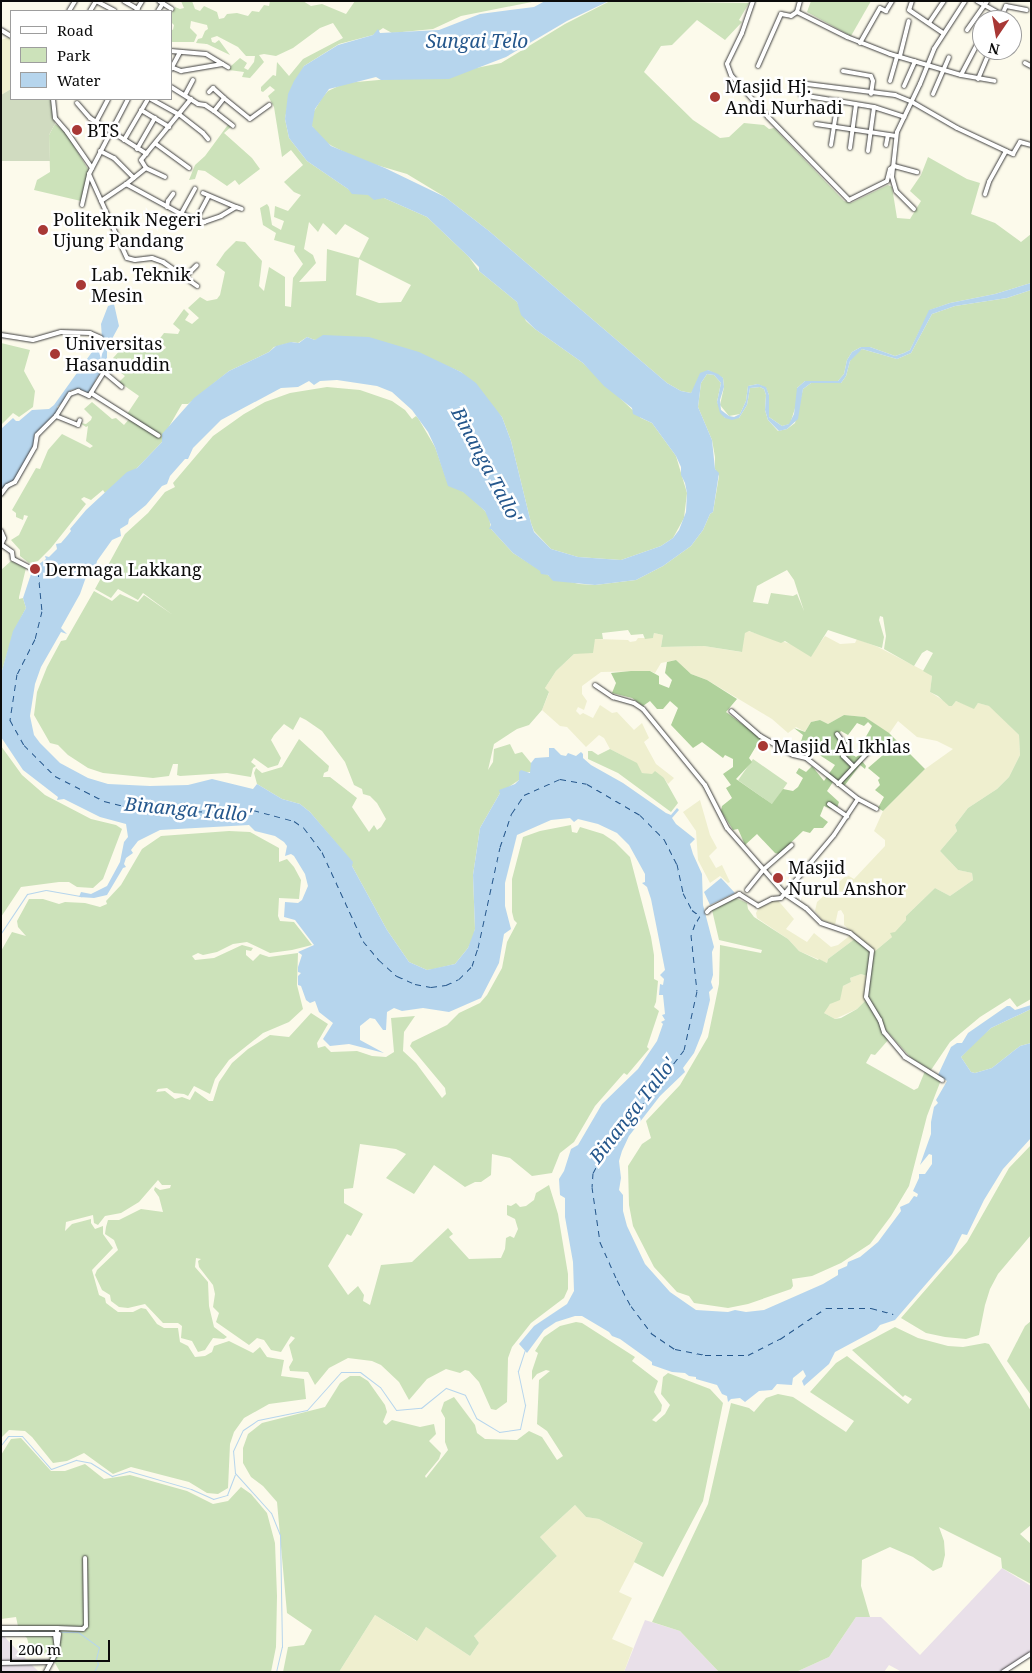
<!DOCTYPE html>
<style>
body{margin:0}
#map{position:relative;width:1032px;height:1673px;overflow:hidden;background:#fcfaeb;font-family:"Noto Serif",serif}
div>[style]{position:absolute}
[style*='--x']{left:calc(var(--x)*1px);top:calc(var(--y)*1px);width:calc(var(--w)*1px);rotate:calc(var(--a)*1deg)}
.industrial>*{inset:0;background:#e9e0e9}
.farmland>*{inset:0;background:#efefcf}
.green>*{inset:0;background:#cce2ba;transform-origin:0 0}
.forest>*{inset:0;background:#afd19b}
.cemetery>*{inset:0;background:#d0dbc0}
.water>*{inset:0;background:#b6d5ed}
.stream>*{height:1px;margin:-0.5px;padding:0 0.5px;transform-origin:0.5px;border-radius:0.5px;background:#b6d5ed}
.ferry>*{height:1px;margin-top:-0.5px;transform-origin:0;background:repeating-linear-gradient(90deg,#25578c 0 6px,transparent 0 11px)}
.roads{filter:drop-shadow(0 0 1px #3e3e3e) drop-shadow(0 0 1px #3e3e3e)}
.minor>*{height:4px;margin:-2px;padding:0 2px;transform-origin:2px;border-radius:2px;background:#fff}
.dots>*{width:14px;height:14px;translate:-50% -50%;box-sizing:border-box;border:2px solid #fff;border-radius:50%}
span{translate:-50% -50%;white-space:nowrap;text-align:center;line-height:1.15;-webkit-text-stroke:5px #fff;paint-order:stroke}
.poi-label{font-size:18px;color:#0b0b0b}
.left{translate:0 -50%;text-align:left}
.water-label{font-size:19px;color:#25578c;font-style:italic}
.frame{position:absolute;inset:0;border:2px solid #0b0b0b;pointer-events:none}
.legend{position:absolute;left:10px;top:10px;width:162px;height:90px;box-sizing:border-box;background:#fff;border:1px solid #9d9d9d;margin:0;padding:6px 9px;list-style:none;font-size:15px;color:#0b0b0b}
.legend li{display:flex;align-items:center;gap:10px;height:25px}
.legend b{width:25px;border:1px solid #9d9d9d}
.north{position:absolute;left:972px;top:10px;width:50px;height:50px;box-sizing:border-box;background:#fff;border:1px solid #9d9d9d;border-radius:50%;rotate:192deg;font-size:14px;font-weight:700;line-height:20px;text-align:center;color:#0b0b0b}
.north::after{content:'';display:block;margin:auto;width:18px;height:22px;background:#a83835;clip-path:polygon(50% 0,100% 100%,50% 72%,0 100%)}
.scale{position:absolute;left:10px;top:1640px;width:100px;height:22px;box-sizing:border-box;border:2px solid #0b0b0b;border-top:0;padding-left:6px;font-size:15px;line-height:18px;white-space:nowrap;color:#0b0b0b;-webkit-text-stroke:4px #fff;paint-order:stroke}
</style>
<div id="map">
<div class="industrial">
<i style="clip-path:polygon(1002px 1568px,1031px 1586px,1031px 1654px,1003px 1672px,902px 1672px,889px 1665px,884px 1672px,796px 1672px,829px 1657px,856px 1617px,881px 1617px,920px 1655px)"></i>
<i style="clip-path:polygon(645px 1620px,680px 1631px,719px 1672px,624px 1672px)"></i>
<i style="clip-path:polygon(1px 1633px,18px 1651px,39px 1672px,1px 1672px)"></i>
</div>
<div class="farmland">
<i style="clip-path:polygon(9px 37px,11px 38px,11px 89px,1px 95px,1px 40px)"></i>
<i style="clip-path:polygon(748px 631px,814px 651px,825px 636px,840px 644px,855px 643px,857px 639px,878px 647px,930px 674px,932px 676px,930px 692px,952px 706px,956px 701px,974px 708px,978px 703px,990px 706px,1019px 735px,1020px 755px,1009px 777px,997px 789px,968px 808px,955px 825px,957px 831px,940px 851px,958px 870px,972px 873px,973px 880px,950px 896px,935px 888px,906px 916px,906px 920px,892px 937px,874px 952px,867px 999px,857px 1009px,835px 1019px,824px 1013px,824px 1009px,834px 1001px,843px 986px,851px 982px,850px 978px,861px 974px,867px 976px,856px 938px,828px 959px,827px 963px,799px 951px,788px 939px,757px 918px,756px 913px,759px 907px,770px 903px,775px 897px,794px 919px,786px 929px,807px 942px,814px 933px,831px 947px,838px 945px,853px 933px,844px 925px,844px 915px,841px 910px,838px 911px,835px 925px,822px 920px,815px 911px,817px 902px,847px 875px,854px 879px,885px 846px,885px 840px,874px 831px,883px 811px,925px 769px,953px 749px,937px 741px,917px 737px,898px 721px,889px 734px,865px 717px,844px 715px,828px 724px,820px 720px,811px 722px,805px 732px,796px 727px,788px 733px,772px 719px,707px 680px,691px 674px,676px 660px,661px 663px,655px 673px,650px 671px,601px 672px,582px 686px,582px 694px,587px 701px,584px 710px,578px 707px,576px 711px,580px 715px,583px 713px,593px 718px,600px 705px,612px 713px,617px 712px,634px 730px,642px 723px,649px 738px,644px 742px,656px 764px,674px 778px,668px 784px,664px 778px,642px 773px,629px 759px,610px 749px,604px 738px,599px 735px,586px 747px,567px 727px,560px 726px,542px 710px,549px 693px,545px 688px,556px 671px,574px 654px,593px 644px,595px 639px,628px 640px,630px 642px,636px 641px,638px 638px,653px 638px,654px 633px,663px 635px,661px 647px,704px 646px,741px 652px,745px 632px)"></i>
<i style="clip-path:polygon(700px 800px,710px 835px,717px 848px,709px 856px,716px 868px,722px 865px,730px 882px,728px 883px,720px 876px,710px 883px,698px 860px,696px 831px,683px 812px)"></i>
<i style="clip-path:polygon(575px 1505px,586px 1517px,599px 1519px,644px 1544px,619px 1592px,632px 1598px,612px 1639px,633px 1648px,624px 1672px,339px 1672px,375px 1615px,416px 1641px,426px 1627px,470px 1656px,479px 1643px,474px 1636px,557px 1556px,540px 1537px)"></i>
</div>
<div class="green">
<i style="clip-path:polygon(evenodd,181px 1px,192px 1px,195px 9px,200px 11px,204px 6px,217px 12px,219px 19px,224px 18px,227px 14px,237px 13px,248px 16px,252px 11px,259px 12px,264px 5px,269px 6px,270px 1px,303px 1px,311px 6px,322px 4px,346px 14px,355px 1px,537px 1px,461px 16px,433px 29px,392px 33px,383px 28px,373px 35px,339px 44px,304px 66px,287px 108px,285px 119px,289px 138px,307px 161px,351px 191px,384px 198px,427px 217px,469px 257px,479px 271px,517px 302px,526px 321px,535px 329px,583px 363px,641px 418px,652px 423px,676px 456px,687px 493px,684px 518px,673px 538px,661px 546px,621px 560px,578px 557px,551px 549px,534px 531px,531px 523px,511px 441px,502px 417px,461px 372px,440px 363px,333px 336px,315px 340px,307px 337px,298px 343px,293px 342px,274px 347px,269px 352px,229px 371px,188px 404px,182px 404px,163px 437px,162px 442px,137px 468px,105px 493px,103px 490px,91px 500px,84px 497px,81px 499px,86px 504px,51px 548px,38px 561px,29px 563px,20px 556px,20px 550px,11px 540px,19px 535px,28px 516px,24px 515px,23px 520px,16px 517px,16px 513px,12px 510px,36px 468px,40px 469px,48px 450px,62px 434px,90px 448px,93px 446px,86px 441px,88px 426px,86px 427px,80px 423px,86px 424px,91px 420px,92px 417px,84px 409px,92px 402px,112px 419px,116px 418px,124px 425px,130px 418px,127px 414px,139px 396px,119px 382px,125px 376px,116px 369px,121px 365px,113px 358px,124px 346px,129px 345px,133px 348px,143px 340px,147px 340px,152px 348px,165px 349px,166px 347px,158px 341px,164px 333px,178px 334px,180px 330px,173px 324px,184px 309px,189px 314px,185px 320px,192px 324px,199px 318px,188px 308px,200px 297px,207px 301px,217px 299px,220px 295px,225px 272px,216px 265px,225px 252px,236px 241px,245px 242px,262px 261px,259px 286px,264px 291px,269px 267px,285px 277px,285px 306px,291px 307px,293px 278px,303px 264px,294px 251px,295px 246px,274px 240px,276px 233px,263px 225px,260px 208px,267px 204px,269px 207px,272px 225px,281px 230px,284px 221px,274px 217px,275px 206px,288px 211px,301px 195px,294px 192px,284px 182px,303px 165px,291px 150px,282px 157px,274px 107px,268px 96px,275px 90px,270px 86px,263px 92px,261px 91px,261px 87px,273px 75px,276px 76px,277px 62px,289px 76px,303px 59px,343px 38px,333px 23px,320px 28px,293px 48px,276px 56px,264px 54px,259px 55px,264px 62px,250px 78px,242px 77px,244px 72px,229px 70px,231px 66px,240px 58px,247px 63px,244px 68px,248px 70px,254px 62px,255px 56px,246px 56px,238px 47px,217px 36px,211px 38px,212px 42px,215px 43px,219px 40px,230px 55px,207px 44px,196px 43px,198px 39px,202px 38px,205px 31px,208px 29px,207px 25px,191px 21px,190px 28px,197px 35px,194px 42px,171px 42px,171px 29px,173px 30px,174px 25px,171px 22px,171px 15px,175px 7px,180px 9px,184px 8px,181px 1px,309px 222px,318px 232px,323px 223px,336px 235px,345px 224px,369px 238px,359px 258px,327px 249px,326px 281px,299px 282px,316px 263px,313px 255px,304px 249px,309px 222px,181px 1px,359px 259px,411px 285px,401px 302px,379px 303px,356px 295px,359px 259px)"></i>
<i style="clip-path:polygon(610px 1px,749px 3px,739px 20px,742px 22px,725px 40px,697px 20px,672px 45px,661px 46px,644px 72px,693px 120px,720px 138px,729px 137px,744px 123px,764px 125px,769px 129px,774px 128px,844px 201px,851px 203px,888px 185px,892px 187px,897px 218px,910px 219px,921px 201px,910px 191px,921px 175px,928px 157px,967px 179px,980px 183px,971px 214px,995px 223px,1021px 242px,1031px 234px,1031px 283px,995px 294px,950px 303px,930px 310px,910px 350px,904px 353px,895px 356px,870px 347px,861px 347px,852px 352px,847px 360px,844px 374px,838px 381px,805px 381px,797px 388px,797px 402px,790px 424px,782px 426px,769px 417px,769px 395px,766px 388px,758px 384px,748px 386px,746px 401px,740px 414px,729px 416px,720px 405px,724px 387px,723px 378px,708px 370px,691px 393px,681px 391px,667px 383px,489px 231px,445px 197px,407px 174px,363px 161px,332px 146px,323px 140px,311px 125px,313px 113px,322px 98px,328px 91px,345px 83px,446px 74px,501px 63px,565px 24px)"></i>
<i style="clip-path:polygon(811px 1px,871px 1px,851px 36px,807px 12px)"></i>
<i style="clip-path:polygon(230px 122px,231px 127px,224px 133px,252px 158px,260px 169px,239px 185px,235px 180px,227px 186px,205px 171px,198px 170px,195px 179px,189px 180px,195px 165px,205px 156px)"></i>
<i style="clip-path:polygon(55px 124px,65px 131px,89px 171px,81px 201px,34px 190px,37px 180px,50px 172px,49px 135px)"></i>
<i style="clip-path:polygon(evenodd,1031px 290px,1031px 999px,1017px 1007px,1010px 998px,980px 1017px,950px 1042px,931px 1070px,911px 1058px,885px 1029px,867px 995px,874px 952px,892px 937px,890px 933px,895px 932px,906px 920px,906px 916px,935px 888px,950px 896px,973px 880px,972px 873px,958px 870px,940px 851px,957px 831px,955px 825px,968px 808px,997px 789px,1009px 777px,1020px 755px,1019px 735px,989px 706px,978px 703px,974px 709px,956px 701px,952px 706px,949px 706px,938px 696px,930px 692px,932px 676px,923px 671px,933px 653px,927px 650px,922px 653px,914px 666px,884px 649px,886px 636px,883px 617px,880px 616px,879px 620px,884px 637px,882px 648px,828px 630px,811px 657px,785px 641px,781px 643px,749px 631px,745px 633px,742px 652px,704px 646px,661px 647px,663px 635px,654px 633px,653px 638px,645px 639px,643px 634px,631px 635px,628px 630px,602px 633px,603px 639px,595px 639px,593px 653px,574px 654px,556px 671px,545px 688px,549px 692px,542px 710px,529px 725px,517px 729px,494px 744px,488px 770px,493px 762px,494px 749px,510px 744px,515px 754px,522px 752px,531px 763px,532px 772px,519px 772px,519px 780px,500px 793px,480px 828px,473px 875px,475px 929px,473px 938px,468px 948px,455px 964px,434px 969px,427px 970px,409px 962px,387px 930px,352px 866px,352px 862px,310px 812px,300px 804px,282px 799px,257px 784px,254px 773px,256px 768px,262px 773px,282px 767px,299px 739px,329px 766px,328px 771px,324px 773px,323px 777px,330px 777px,357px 798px,352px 807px,369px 832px,374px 825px,377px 830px,381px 827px,386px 819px,377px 803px,370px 796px,363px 794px,362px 789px,354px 785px,345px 762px,322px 731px,306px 720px,300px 717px,293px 730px,284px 724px,274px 735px,271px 740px,281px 758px,278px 765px,268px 768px,254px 758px,251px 762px,256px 766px,253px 768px,251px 777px,227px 773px,180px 776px,177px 775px,178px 764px,173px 764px,169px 776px,153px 778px,103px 773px,88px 768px,68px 755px,58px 745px,50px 743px,34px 715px,37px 692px,47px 667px,61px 641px,66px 640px,94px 591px,112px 601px,120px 594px,138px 602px,144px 595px,173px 615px,143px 593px,138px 600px,118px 589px,111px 598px,95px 589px,125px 534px,148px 513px,165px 492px,175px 487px,173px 483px,213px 436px,244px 414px,265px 402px,290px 393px,327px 387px,360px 390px,392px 401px,405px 410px,412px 419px,416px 416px,418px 418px,435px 447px,447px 481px,468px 495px,485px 511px,489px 517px,491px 529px,513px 553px,551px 577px,579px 584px,595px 585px,636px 580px,663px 566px,691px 546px,703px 530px,710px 514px,713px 512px,719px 476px,715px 469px,715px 457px,712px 440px,698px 407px,701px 383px,707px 374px,714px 375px,721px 383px,717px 402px,725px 418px,739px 418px,747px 405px,750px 388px,760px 387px,764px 389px,766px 395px,765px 410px,768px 420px,778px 431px,787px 429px,795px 423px,803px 389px,811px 383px,841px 383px,846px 376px,850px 361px,854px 354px,862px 349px,897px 359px,911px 353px,932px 314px,955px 306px,1007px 298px,1031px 290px,787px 570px,794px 580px,804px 611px,797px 594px,793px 596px,771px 593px,768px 604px,753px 602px,757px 586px,787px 570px)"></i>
<i style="clip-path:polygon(1px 343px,30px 350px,24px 371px,35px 391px,33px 407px,19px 417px,13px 413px,1px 425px)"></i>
<i style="clip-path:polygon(11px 561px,26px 568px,19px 597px,19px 599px,23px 598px,26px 608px,14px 631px,1px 674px,1px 570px)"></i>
<i style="clip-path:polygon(1px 746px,22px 775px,45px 795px,91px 819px,116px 825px,122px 829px,103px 879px,93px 888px,77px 887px,69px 882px,59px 882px,21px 887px,1px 917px)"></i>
<i style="clip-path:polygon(610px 749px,637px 763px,642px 773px,652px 774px,655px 771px,664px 778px,678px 803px,671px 812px,618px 773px,588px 759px,588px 751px,592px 751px,598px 755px)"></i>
<i style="left:753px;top:759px;width:42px;height:26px;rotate:35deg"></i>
<i style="clip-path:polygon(571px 825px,572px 832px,577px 833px,580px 827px,603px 834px,615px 842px,630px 857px,651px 937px,654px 955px,654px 979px,658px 981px,656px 1002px,654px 1007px,659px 1011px,647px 1047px,649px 1049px,627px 1075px,624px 1073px,595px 1106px,574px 1142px,560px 1153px,552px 1173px,532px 1176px,510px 1158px,492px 1154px,491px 1175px,481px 1182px,475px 1182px,465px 1187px,434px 1165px,414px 1194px,386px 1178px,406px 1154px,396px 1149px,360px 1144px,353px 1188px,344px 1189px,344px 1203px,363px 1214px,351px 1236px,347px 1234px,328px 1266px,348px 1295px,358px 1286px,364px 1295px,363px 1301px,370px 1305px,381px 1265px,412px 1262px,448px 1228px,453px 1234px,449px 1237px,469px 1259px,501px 1258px,505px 1249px,506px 1238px,510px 1236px,514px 1238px,518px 1229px,515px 1219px,507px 1215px,507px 1205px,511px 1206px,516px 1203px,520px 1207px,526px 1206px,534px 1200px,536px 1193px,549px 1185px,558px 1214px,568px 1274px,568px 1289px,564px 1298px,531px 1323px,512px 1347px,508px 1358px,507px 1402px,496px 1410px,491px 1409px,479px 1382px,469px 1371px,465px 1370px,460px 1373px,446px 1369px,427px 1379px,409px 1400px,399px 1382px,381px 1365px,372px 1361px,348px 1358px,329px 1368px,315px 1385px,308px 1372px,290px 1371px,289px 1367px,293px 1360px,289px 1345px,295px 1338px,291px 1336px,281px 1352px,271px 1350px,264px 1340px,257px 1338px,249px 1345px,216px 1322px,219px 1313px,213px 1307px,215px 1294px,213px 1285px,199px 1267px,198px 1261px,201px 1259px,196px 1258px,195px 1267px,208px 1282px,209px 1306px,214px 1327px,227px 1337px,224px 1339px,213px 1338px,205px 1350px,198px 1352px,192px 1341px,181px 1338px,182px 1326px,178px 1323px,163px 1323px,145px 1304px,128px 1308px,119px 1307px,111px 1301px,110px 1295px,102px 1290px,95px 1275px,97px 1270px,118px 1250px,114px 1240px,105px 1234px,106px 1227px,108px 1220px,119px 1220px,141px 1209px,163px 1212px,159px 1197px,154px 1190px,155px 1187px,160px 1190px,170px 1188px,171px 1185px,162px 1185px,158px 1180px,139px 1202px,121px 1213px,105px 1216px,98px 1225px,94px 1223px,93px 1215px,66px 1222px,65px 1231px,72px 1224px,91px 1219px,91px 1223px,95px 1229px,103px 1226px,103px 1234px,113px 1248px,92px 1270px,99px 1295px,105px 1298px,106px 1303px,118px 1312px,133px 1312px,141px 1308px,146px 1309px,157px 1324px,164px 1328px,178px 1328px,180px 1342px,188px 1346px,195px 1357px,205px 1356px,212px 1352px,214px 1346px,229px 1341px,253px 1353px,260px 1347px,267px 1357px,284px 1360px,281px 1376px,304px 1379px,306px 1399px,269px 1404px,244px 1418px,234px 1432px,230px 1444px,228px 1488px,218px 1494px,207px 1493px,189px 1482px,131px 1467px,113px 1474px,84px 1453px,67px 1461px,53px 1463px,32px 1437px,25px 1431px,9px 1430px,1px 1438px,1px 951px,12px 932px,26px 936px,18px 927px,17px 921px,29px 899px,43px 899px,59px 904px,65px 902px,85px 903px,100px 907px,107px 904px,106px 901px,121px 885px,142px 849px,161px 836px,229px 831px,250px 832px,279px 848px,279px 862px,287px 859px,294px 867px,301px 880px,299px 899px,279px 898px,278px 916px,280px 921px,294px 922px,312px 945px,292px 950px,270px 953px,247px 942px,233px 944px,217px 952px,203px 955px,198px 953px,192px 956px,195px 960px,214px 958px,242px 945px,253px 948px,251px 951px,246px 950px,246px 955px,253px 961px,260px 954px,269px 957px,298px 953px,297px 985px,303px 1009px,289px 1022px,263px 1033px,229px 1060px,215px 1079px,210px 1094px,194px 1086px,188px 1096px,184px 1094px,174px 1093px,167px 1088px,158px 1089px,156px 1092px,165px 1091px,175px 1099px,182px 1097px,190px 1100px,195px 1091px,209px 1101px,213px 1101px,219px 1082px,232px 1063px,248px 1049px,270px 1035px,289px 1037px,311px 1013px,328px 1024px,317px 1043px,318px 1048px,325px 1046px,331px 1052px,357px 1051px,372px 1056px,386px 1057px,394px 1052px,391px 1018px,415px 1016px,404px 1032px,403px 1051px,416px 1063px,442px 1098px,446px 1094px,445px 1088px,410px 1046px,412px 1042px,447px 1025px,459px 1013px,480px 1003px,487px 995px,502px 968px,507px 942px,517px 923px,514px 920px,512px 912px,512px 879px,523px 837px,540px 831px)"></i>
<i style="clip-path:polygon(734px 897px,747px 903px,748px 909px,754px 917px,788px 939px,799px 951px,818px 960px,819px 959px,827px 963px,828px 959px,856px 938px,872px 952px,867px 976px,861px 974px,850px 978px,851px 982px,843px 986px,840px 1000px,830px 1004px,824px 1013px,835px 1019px,841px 1018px,857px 1009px,867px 999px,889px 1039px,875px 1055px,871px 1054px,866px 1063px,914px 1090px,918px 1088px,925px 1071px,941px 1080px,927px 1116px,909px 1186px,891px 1216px,870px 1244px,841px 1263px,812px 1276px,792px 1279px,793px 1286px,791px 1289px,748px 1304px,728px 1308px,694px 1303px,689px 1296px,677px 1292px,654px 1267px,633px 1226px,629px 1205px,628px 1166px,642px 1144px,651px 1138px,646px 1121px,680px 1085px,708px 1037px,719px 984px,720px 945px,761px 953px,762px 950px,719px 940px,712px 910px)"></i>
<i style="clip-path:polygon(1031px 1009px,1031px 1043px,1020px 1046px,992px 1068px,975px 1073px,971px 1072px,961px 1057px,975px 1042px,991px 1028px)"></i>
<i style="clip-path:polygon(1031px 1145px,1031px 1235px,998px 1274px,990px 1289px,985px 1305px,979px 1335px,966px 1339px,945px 1337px,926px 1333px,901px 1318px,967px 1242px,1009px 1168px)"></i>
<i style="clip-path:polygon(1031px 1321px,1031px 1395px,1007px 1361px,1025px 1326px)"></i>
<i style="clip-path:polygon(576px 1322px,582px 1323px,635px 1357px,632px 1361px,658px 1381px,654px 1392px,662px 1405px,661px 1411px,652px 1420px,656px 1422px,665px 1414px,670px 1405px,661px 1394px,663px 1377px,668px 1373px,710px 1389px,723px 1403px,703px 1501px,663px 1577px,634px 1562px,643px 1543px,599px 1519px,586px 1517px,575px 1505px,540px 1537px,557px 1556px,474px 1636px,479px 1643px,470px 1656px,426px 1627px,417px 1641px,375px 1615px,339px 1672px,283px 1672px,288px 1647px,304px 1645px,312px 1630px,287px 1613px,277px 1502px,263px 1486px,251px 1477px,243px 1463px,243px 1448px,248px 1434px,262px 1423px,325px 1407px,340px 1383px,350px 1376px,360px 1376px,368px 1381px,385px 1405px,387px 1412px,383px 1422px,386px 1425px,392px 1420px,420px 1427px,434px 1424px,436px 1434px,429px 1441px,441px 1453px,439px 1459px,425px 1476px,426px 1478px,448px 1450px,445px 1442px,445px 1418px,441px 1411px,444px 1402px,454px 1397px,475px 1425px,477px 1433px,485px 1439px,517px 1440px,529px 1431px,542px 1437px,557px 1460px,563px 1456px,547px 1431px,537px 1424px,539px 1380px,550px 1371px,546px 1370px,537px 1374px,532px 1380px,532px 1371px,538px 1353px,535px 1351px,544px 1337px,560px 1326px)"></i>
<i style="clip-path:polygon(895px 1327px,918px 1338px,948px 1346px,963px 1347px,985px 1343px,989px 1344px,1031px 1411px,1031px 1525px,1020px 1534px,1031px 1544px,1031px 1584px,1002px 1568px,1001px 1558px,939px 1527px,944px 1541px,945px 1555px,942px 1567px,933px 1571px,913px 1557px,890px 1547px,862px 1560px,861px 1586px,870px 1617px,856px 1617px,829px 1657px,796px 1672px,719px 1672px,680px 1631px,652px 1622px,708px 1504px,731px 1403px,749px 1408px,754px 1412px,766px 1398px,778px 1394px,793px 1397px,846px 1432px,854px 1421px,810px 1392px,836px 1363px,847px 1356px,908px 1404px,912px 1399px,905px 1395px,903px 1397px,852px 1350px)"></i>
<i style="clip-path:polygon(21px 1438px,51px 1471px,65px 1471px,85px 1464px,104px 1479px,130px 1475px,187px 1491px,213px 1504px,228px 1501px,241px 1487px,251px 1494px,267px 1513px,275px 1543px,277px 1596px,276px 1647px,271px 1672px,60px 1672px,55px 1663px,41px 1650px,30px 1650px,27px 1638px,19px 1631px,16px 1617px,1px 1619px,1px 1455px,11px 1439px)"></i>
</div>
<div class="forest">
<i style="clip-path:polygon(evenodd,676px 660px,691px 674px,707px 680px,737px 699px,726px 712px,761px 738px,749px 758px,752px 762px,736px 779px,772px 804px,783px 789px,793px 791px,798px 787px,803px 778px,796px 773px,799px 768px,806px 772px,812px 766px,824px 781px,835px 765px,807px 747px,802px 750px,799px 748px,803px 735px,794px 728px,805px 732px,811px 722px,820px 720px,828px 724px,844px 715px,865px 717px,889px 733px,925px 769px,883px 811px,878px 808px,884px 797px,875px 790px,880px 785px,878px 780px,880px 778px,868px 768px,883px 755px,880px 750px,868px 755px,862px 761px,866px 766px,865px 769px,860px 765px,845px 785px,833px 782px,827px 791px,839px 802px,837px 808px,831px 809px,824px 806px,820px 816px,828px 822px,823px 828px,814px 828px,810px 833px,803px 831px,779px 854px,775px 853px,757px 834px,745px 845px,738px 829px,733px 830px,721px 811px,722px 806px,732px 798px,726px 788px,731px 785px,723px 774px,733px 767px,733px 759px,725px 755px,723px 758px,702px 742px,693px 748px,671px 725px,678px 708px,670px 701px,663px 709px,657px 709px,650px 701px,643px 706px,632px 698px,612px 693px,616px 683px,611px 673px,631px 671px,650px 671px,659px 676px,659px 684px,669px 688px,672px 680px,665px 673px,667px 662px,676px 660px,868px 722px,872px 726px,860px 747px,863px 752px,856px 757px,847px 750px,851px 745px,838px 734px,841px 731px,848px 735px,857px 723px,864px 726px,868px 722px)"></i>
</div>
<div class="cemetery">
<i style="clip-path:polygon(11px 89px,11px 99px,51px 99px,55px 124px,49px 135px,50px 161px,1px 161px,1px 95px)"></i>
</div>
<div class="water">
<i style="clip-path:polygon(545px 1px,609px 1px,567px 21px,506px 57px,449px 79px,381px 80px,376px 77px,329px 89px,315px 109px,312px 126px,331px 146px,385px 168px,445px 197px,489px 231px,667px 383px,681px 391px,691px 393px,700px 373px,708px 370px,718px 374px,723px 378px,724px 387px,720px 400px,721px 410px,729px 416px,734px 417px,740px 414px,746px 401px,748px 386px,758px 384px,766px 387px,769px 395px,769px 417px,782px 426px,789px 424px,794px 414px,797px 388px,805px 381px,838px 381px,844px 374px,847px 360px,852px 352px,861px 347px,870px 347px,895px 356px,904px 353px,910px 350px,929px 310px,950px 303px,995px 294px,1031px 283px,1031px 290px,1007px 298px,955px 306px,932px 314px,911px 353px,897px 359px,862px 349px,850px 361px,846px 376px,841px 383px,811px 383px,803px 389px,798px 419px,787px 429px,779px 431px,768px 420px,765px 410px,766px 395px,764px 389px,760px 387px,750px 388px,747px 405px,739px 418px,732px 420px,725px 418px,720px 413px,717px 402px,721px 383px,714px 375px,707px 374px,701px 383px,698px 407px,712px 440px,715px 469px,719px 473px,713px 512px,710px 514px,703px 530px,691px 546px,663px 566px,636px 580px,595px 585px,553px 581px,548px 575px,541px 574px,540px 571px,513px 553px,491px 529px,489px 529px,491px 525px,485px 511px,463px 492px,448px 486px,435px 447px,428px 432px,412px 410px,392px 392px,377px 386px,337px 380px,320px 381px,314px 385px,309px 381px,298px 387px,281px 388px,221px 420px,193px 448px,188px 459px,185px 459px,170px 476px,167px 484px,162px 486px,146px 505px,129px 519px,128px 524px,120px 529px,121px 536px,112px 540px,97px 561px,95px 570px,91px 571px,86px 577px,80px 594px,61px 628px,67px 634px,61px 632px,41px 667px,35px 684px,30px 716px,34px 735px,40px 743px,60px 763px,88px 778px,108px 784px,150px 786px,188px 785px,212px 779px,253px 789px,257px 784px,282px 799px,300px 804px,310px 812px,353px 862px,352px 866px,387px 930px,409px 962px,427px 970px,455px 964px,468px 948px,475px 929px,473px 875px,480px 828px,500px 793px,499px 790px,515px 784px,519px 780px,519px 772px,521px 770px,530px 773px,531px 763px,535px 758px,549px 757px,549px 748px,554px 748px,561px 755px,566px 756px,568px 753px,576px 756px,581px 752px,583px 754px,583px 758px,591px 765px,623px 783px,666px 813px,671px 815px,677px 808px,679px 810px,672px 818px,676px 824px,695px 839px,690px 844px,693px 854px,702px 874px,703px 905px,714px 947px,712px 952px,713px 975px,711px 982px,713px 988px,709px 992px,710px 1000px,702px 1033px,694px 1053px,683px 1068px,685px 1072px,660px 1096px,629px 1136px,622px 1151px,619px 1161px,621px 1178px,619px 1190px,623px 1195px,623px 1211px,627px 1226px,645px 1264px,670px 1292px,696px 1310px,728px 1312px,735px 1310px,746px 1312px,764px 1310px,823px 1284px,838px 1275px,838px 1270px,847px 1266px,848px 1262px,860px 1257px,878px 1242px,901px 1211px,900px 1207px,909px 1203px,914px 1196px,917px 1197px,918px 1194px,913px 1191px,919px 1178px,919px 1174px,925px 1174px,932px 1164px,932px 1155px,929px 1154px,920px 1165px,931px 1134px,931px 1122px,934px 1107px,938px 1103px,936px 1100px,947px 1081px,938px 1075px,951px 1047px,957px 1043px,962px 1043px,968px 1033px,1007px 1006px,1010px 1006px,1015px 1010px,1031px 1005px,1031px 1009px,991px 1028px,961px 1057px,971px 1072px,975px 1073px,992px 1068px,1020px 1046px,1031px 1043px,1031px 1138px,1003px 1169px,984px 1200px,967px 1235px,962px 1234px,952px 1254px,895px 1320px,880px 1325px,876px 1330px,835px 1352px,829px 1364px,804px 1386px,802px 1381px,806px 1376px,803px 1370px,793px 1378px,792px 1385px,777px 1384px,772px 1390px,759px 1391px,745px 1402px,740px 1398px,731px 1399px,728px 1402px,727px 1396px,722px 1394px,717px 1385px,696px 1379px,696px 1377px,689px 1376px,685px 1373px,672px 1372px,652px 1365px,652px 1362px,620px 1339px,612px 1336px,609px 1332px,582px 1316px,575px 1316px,556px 1322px,544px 1330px,527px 1353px,519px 1344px,534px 1326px,567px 1304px,574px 1291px,573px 1262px,565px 1217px,565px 1198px,560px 1195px,559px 1179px,564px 1171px,571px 1149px,578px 1145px,602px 1104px,638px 1069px,657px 1041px,663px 1024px,661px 1022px,665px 1020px,662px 1015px,665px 1014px,663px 995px,659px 995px,660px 984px,663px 985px,664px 979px,660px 975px,665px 970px,651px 899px,647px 887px,642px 883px,645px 882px,645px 874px,629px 845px,617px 833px,598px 824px,578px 819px,574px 822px,570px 818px,551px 820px,517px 835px,505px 883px,505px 906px,511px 929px,504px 934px,499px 963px,481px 998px,449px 1012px,423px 1008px,402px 1011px,394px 1008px,387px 1012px,386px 1030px,383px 1030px,375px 1019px,370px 1018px,360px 1026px,360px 1040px,384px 1053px,349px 1044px,330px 1046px,323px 1039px,333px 1023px,319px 1012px,315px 1001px,310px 1003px,306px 1000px,301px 986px,298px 985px,298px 976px,301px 973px,298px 972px,298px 967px,302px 955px,298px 952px,314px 945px,295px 920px,284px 917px,285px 902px,298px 903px,302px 900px,308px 886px,305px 874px,294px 856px,291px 854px,285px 856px,287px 846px,284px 842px,275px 836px,255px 831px,249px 825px,160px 830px,138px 841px,131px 850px,133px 853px,126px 858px,124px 864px,126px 867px,123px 868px,107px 895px,94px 898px,79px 897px,81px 892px,91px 894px,107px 886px,120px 862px,124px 842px,128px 837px,126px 824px,100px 817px,64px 799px,57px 800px,58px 797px,23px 770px,1px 737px,1px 674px,13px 631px,26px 608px,23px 598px,31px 574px,37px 573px,41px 568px,39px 564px,46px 559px,45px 556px,49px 557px,57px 549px,56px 544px,61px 543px,67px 536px,71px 531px,70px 529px,86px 510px,127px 472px,137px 468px,162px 442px,162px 434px,194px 398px,229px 371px,269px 352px,276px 346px,291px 342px,299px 343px,307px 337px,315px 340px,323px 335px,369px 337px,419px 352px,461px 372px,476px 383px,502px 417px,511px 441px,531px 523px,534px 532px,551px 549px,578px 557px,621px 560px,661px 546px,673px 538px,679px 530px,686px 512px,687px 493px,685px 483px,681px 475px,681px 467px,676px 456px,652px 423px,633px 414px,632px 408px,604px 386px,583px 363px,535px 329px,521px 315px,517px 302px,479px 271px,479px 267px,469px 257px,427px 217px,384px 198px,374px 200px,368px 195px,352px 194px,348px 189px,307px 161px,289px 138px,285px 119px,288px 94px,294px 81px,304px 66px,338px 45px,373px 35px,378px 29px,380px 33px,439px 30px,480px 14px,534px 7px)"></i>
<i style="clip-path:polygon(114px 304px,119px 326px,107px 348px,107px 365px,96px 379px,89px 394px,79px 389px,71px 390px,66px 395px,64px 401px,57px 407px,59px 410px,34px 435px,35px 442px,13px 483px,6px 484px,1px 490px,1px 429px,13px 418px,16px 421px,19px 421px,32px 410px,49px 409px,54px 405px,102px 338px,101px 324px,108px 306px)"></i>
<i style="clip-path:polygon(721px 878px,735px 893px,710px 905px,704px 892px)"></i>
</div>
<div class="stream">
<i style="--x:1;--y:933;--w:47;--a:-56.3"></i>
<i style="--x:27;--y:894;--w:19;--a:-12"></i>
<i style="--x:46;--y:890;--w:36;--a:10"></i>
<i style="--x:1;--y:1445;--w:11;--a:-52"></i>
<i style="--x:8;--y:1436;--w:14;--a:0"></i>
<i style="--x:22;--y:1436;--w:44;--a:48.7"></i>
<i style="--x:51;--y:1469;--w:27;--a:-20"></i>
<i style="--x:76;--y:1460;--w:15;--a:11"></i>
<i style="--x:91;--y:1463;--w:25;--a:32"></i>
<i style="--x:112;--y:1476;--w:18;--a:-16"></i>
<i style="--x:129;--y:1471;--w:65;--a:16.2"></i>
<i style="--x:191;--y:1489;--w:24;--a:24"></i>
<i style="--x:213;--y:1499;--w:15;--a:-16"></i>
<i style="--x:227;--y:1495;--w:22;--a:-69"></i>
<i style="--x:1;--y:1631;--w:77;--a:0.7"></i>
<i style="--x:78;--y:1632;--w:26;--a:36"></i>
<i style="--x:99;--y:1647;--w:12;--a:104"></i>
<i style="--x:96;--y:1659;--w:5;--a:68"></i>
<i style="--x:98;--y:1664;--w:9;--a:117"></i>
<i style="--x:276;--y:1672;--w:26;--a:-77"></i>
<i style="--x:282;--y:1647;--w:112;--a:-91"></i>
<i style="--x:280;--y:1535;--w:24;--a:-112"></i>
<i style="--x:271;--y:1513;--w:54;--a:-132"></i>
<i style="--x:235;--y:1473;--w:22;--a:-95"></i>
<i style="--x:233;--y:1451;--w:23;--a:-65"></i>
<i style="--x:243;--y:1430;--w:18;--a:-34"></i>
<i style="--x:258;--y:1420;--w:50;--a:-11.5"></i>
<i style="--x:307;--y:1410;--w:51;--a:-48.2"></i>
<i style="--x:341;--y:1372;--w:19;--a:0"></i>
<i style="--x:360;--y:1372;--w:25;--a:37"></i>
<i style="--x:380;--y:1387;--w:28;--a:55"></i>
<i style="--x:396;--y:1410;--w:25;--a:-5"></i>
<i style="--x:421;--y:1408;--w:32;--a:-39"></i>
<i style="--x:446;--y:1388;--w:20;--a:20"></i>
<i style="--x:465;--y:1395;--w:25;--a:64"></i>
<i style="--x:476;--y:1418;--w:27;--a:31"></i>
<i style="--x:499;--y:1432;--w:21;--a:-8"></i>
<i style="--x:520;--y:1429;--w:25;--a:-78"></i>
<i style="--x:525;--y:1405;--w:35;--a:-102"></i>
<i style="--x:518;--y:1371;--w:22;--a:-72"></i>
</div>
<div class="ferry">
<i style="--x:38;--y:571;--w:40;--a:84.3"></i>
<i style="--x:42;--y:611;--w:29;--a:104"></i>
<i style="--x:35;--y:639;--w:39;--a:117"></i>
<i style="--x:17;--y:674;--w:47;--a:98.7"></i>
<i style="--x:10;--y:720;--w:29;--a:61"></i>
<i style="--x:24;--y:745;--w:44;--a:45"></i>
<i style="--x:55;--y:776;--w:55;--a:27"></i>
<i style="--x:104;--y:801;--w:38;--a:14"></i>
<i style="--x:141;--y:810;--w:84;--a:1.4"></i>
<i style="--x:225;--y:812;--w:28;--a:-4"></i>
<i style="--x:253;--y:810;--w:42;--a:15"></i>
<i style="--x:294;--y:821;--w:12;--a:35"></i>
<i style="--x:304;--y:828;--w:30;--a:53"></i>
<i style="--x:322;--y:852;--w:98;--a:65.3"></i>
<i style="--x:363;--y:941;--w:25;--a:50"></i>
<i style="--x:379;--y:960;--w:24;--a:42"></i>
<i style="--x:397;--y:976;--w:20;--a:24"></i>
<i style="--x:415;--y:984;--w:16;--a:11"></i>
<i style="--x:431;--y:987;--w:15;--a:-8"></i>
<i style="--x:446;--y:985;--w:14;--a:-25"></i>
<i style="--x:459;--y:979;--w:18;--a:-45"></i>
<i style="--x:472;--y:966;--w:19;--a:-72"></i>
<i style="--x:478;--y:948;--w:103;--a:-77.7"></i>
<i style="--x:500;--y:847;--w:36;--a:-71"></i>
<i style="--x:512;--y:813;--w:22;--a:-56"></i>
<i style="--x:524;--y:795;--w:39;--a:-24"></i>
<i style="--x:560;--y:779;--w:27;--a:10"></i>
<i style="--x:587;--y:784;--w:61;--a:30.3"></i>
<i style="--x:640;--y:815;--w:34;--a:45"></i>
<i style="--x:664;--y:839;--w:28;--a:63"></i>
<i style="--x:677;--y:864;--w:30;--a:78"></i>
<i style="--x:683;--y:893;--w:19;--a:62"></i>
<i style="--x:692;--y:910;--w:10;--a:37"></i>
<i style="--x:700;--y:916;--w:9;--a:122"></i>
<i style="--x:695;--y:924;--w:12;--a:110"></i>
<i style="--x:691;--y:935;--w:56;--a:83.9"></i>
<i style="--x:697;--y:991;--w:60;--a:102.4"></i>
<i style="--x:684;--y:1050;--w:136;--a:127.5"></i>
<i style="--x:601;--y:1158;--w:17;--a:118"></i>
<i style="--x:593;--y:1173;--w:14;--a:94"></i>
<i style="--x:592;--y:1187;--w:56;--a:81.7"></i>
<i style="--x:600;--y:1242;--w:42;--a:65.9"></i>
<i style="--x:617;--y:1280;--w:30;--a:62"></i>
<i style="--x:631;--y:1306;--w:34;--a:53"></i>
<i style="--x:651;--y:1333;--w:29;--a:34"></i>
<i style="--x:675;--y:1349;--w:31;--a:11"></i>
<i style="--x:705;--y:1355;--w:43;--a:0"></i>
<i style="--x:748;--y:1355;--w:36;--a:-27"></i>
<i style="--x:780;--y:1339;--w:55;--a:-34"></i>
<i style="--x:826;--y:1308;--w:45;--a:0"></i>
<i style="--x:871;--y:1308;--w:23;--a:15"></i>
</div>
<div class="roads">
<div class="minor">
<i style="--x:96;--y:1;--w:21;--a:28"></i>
<i style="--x:124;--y:1;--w:16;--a:30"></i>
<i style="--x:159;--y:1;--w:15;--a:32"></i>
<i style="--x:753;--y:1;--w:34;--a:109"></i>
<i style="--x:742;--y:33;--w:34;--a:116"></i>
<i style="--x:727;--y:64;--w:12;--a:70"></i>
<i style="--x:731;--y:75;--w:56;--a:48.6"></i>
<i style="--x:768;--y:117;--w:116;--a:45.7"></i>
<i style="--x:849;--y:200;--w:42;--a:-26.6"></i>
<i style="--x:887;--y:181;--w:12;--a:-76"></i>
<i style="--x:890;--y:169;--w:5;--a:-37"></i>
<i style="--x:894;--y:166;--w:24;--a:15"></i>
<i style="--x:912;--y:1;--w:9;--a:108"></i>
<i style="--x:909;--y:10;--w:41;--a:34.1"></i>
<i style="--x:977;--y:1;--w:29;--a:29"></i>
<i style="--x:1002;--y:15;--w:10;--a:-66"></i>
<i style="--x:1006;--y:6;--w:21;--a:11"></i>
<i style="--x:69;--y:11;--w:12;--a:-59"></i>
<i style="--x:90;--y:11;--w:12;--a:-59"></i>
<i style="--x:136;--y:11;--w:12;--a:-59"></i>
<i style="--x:158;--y:11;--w:9;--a:-58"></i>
<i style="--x:797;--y:12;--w:56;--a:26.6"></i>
<i style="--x:847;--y:37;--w:46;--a:21.6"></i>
<i style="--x:890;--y:54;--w:74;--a:16.5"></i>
<i style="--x:961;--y:75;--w:34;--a:10"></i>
<i style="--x:991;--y:20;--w:9;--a:-54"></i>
<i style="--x:929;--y:23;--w:27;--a:-56"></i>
<i style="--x:1;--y:30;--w:12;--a:31"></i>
<i style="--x:967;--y:30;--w:35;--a:-55"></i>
<i style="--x:860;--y:43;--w:40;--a:-60.3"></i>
<i style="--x:880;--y:8;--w:7;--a:27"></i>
<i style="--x:886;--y:11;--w:12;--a:-59"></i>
<i style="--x:171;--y:51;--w:35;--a:5"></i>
<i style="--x:206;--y:54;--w:26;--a:31"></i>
<i style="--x:900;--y:56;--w:36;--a:-76"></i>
<i style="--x:1025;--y:63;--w:7;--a:27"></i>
<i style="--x:758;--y:66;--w:57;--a:-66.1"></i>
<i style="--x:781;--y:14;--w:10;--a:11"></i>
<i style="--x:791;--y:16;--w:7;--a:-34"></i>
<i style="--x:797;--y:12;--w:11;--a:-75"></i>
<i style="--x:171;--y:67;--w:11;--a:22"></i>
<i style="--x:181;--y:71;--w:42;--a:-9.7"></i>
<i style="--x:171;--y:69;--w:19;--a:-62"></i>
<i style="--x:843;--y:71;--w:28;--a:10"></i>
<i style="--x:871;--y:76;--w:5;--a:68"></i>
<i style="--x:873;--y:81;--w:13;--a:99"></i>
<i style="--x:961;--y:75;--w:45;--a:-62.3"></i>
<i style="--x:978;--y:79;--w:26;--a:-67"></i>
<i style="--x:890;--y:81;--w:26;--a:-74"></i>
<i style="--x:799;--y:83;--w:97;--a:7.1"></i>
<i style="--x:895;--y:95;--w:18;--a:22"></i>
<i style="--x:912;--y:102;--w:52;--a:30"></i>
<i style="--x:957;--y:128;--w:54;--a:25.1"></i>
<i style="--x:1006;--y:151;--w:35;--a:119"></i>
<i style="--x:989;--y:182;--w:13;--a:108"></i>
<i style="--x:904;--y:86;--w:27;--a:-66"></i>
<i style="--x:171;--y:87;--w:32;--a:32"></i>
<i style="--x:198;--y:104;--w:7;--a:8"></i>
<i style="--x:205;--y:105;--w:11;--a:34"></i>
<i style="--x:214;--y:111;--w:16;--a:-52"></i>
<i style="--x:224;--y:98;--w:33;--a:39"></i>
<i style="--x:250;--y:119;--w:24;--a:-36"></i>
<i style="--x:209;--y:92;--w:6;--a:-45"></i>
<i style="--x:213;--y:88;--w:15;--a:42"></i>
<i style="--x:933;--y:94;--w:40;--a:-66.6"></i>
<i style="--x:185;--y:95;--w:17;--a:-62"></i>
<i style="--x:801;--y:95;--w:74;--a:9.3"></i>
<i style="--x:874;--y:107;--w:32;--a:18"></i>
<i style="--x:53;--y:99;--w:19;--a:84"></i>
<i style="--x:55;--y:118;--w:18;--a:49"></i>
<i style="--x:67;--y:132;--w:44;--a:55.2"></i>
<i style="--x:151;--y:99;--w:33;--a:29"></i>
<i style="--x:180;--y:115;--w:29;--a:38"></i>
<i style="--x:203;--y:133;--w:8;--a:50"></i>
<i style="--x:77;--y:103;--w:20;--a:49"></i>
<i style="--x:90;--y:118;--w:67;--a:32.3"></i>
<i style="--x:141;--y:110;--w:33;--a:31"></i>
<i style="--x:214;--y:111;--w:24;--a:38"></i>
<i style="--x:96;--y:122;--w:26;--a:-62"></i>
<i style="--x:816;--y:124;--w:81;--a:8.5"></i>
<i style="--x:124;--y:140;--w:48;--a:-59.7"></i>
<i style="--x:156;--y:144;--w:41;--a:36"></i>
<i style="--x:831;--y:145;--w:45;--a:-81"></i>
<i style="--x:886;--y:145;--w:10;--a:-79"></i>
<i style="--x:850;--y:148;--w:44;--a:-82.2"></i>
<i style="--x:137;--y:149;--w:36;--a:-60"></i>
<i style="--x:100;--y:151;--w:16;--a:27"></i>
<i style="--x:114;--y:158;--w:28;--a:45"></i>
<i style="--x:868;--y:151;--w:44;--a:-82.2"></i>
<i style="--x:1006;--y:151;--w:8;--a:23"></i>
<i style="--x:1013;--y:154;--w:14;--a:-60"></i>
<i style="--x:1020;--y:142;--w:11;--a:15"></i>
<i style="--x:146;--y:168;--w:26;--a:141"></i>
<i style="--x:126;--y:184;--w:60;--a:28.7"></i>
<i style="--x:179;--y:213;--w:27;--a:20"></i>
<i style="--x:204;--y:222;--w:18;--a:-19"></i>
<i style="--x:221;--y:216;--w:17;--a:-31"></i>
<i style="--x:236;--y:207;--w:6;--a:18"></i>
<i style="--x:89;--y:174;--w:92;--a:65.7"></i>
<i style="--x:127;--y:258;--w:8;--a:14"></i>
<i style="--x:135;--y:260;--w:17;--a:-7"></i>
<i style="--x:152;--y:258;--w:12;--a:20"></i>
<i style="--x:163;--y:262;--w:42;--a:35.2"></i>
<i style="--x:165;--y:177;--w:21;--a:-155"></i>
<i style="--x:146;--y:168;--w:9;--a:-122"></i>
<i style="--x:141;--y:160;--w:79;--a:-50.7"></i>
<i style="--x:203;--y:193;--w:36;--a:23"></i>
<i style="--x:101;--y:201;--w:30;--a:-34"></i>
<i style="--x:82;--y:205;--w:32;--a:-77"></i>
<i style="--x:89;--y:174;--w:85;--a:-62.5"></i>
<i style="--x:167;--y:207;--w:6;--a:-81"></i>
<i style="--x:168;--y:201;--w:9;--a:-54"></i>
<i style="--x:914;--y:209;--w:25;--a:-135"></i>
<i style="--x:896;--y:191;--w:15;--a:-106"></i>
<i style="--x:892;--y:177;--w:45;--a:-83.7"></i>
<i style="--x:897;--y:132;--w:53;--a:-64.4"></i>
<i style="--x:920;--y:84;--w:38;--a:-68"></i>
<i style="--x:934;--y:49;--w:57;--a:-57.1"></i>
<i style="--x:181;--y:214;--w:29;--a:-61"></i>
<i style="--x:196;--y:220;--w:27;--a:-62"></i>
<i style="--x:184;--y:278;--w:18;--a:-45"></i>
<i style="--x:1;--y:335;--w:32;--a:9"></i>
<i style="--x:33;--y:340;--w:29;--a:-16"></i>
<i style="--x:61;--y:332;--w:29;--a:2"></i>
<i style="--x:90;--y:333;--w:12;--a:24"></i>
<i style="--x:91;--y:393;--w:80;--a:32.3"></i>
<i style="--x:56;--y:416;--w:24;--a:22"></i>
<i style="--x:78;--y:425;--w:5;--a:-68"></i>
<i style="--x:1;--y:494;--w:10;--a:-53"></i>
<i style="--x:7;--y:486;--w:9;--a:-27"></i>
<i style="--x:15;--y:482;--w:40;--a:-60.3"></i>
<i style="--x:35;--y:447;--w:12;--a:-81"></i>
<i style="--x:37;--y:435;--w:27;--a:-45"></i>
<i style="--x:56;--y:416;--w:26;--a:-58"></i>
<i style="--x:70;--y:394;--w:9;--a:-21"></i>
<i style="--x:78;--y:391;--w:12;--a:24"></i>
<i style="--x:89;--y:396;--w:28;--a:-58"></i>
<i style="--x:104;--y:372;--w:23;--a:40"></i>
<i style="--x:1;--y:531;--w:8;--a:67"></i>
<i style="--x:4;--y:538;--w:8;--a:113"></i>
<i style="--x:2;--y:545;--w:12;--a:35"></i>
<i style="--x:12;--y:552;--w:7;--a:82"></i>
<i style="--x:13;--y:559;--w:18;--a:27"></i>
<i style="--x:595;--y:685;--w:22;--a:34"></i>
<i style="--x:613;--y:697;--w:22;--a:16"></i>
<i style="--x:634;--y:703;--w:11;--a:34"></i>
<i style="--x:643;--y:709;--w:98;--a:50.8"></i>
<i style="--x:705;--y:785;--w:48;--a:62.9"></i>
<i style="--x:727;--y:828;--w:88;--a:48.7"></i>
<i style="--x:785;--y:894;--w:25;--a:34"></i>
<i style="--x:806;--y:908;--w:21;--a:45"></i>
<i style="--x:821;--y:923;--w:31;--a:19"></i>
<i style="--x:850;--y:933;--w:28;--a:39"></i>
<i style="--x:872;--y:951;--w:46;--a:97.4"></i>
<i style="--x:866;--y:997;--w:27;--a:59"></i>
<i style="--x:880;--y:1020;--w:13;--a:72"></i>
<i style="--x:884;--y:1032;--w:33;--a:50"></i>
<i style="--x:905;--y:1057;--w:44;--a:31.9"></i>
<i style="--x:837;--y:734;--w:17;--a:54"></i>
<i style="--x:847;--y:748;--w:9;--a:117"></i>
<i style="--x:843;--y:756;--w:14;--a:45"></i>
<i style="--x:838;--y:784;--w:51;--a:-46.6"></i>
<i style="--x:858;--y:799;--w:21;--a:28"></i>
<i style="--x:829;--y:804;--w:22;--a:34"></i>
<i style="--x:747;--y:890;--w:26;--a:-51"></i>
<i style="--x:763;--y:870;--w:38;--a:-41"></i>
<i style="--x:707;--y:912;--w:4;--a:-45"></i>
<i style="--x:710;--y:909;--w:33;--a:-27"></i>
<i style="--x:739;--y:894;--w:22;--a:32"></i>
<i style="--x:758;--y:906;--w:16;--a:-27"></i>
<i style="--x:772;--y:899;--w:9;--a:-6"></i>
<i style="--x:781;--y:898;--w:82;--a:-49.9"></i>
<i style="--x:834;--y:835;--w:43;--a:-56.3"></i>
<i style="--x:858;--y:799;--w:66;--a:-141.7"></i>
<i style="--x:806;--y:758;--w:13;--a:-167"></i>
<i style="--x:793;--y:755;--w:38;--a:-150"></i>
<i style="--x:760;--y:736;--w:38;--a:-139"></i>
<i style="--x:1;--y:1628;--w:56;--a:0"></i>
<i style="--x:57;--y:1628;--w:3;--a:90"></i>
<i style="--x:57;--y:1628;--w:26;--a:2"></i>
<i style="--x:83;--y:1629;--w:4;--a:-45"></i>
<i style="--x:86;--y:1626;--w:68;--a:-90.8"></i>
<i style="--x:1;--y:1634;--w:58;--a:0"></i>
<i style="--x:59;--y:1634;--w:17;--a:97"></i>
<i style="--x:57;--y:1651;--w:24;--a:118"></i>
<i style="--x:55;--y:1634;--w:17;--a:83"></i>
<i style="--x:1;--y:1663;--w:50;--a:-1.1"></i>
<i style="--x:1003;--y:1672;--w:33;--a:-33"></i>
</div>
</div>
<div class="dots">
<i style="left:715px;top:97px;background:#a83835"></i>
<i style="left:77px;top:130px;background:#a83835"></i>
<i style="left:43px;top:230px;background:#a83835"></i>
<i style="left:81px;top:285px;background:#a83835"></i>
<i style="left:55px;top:354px;background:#a83835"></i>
<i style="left:35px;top:569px;background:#a83835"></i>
<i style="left:763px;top:746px;background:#a83835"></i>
<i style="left:778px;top:878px;background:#a83835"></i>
</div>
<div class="poi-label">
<span class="left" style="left:725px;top:97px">Masjid Hj.<br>Andi Nurhadi</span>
<span class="left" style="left:87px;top:130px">BTS</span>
<span class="left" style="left:53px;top:230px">Politeknik Negeri<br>Ujung Pandang</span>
<span class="left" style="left:91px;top:285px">Lab. Teknik<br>Mesin</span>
<span class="left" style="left:65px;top:354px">Universitas<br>Hasanuddin</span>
<span class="left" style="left:45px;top:569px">Dermaga Lakkang</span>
<span class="left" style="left:773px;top:746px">Masjid Al Ikhlas</span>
<span class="left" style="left:788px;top:878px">Masjid<br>Nurul Anshor</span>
</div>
<div class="water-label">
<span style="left:477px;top:42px">Sungai Telo</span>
<span style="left:486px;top:465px;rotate:62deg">Binanga Tallo'</span>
<span style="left:188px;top:810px;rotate:5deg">Binanga Tallo'</span>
<span style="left:633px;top:1111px;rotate:-52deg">Binanga Tallo'</span>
</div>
<div class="frame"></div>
<ul class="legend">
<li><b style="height:6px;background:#fff"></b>Road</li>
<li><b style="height:14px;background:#cce2ba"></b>Park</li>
<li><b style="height:14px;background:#b6d5ed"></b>Water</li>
</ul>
<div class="north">N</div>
<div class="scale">200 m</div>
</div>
